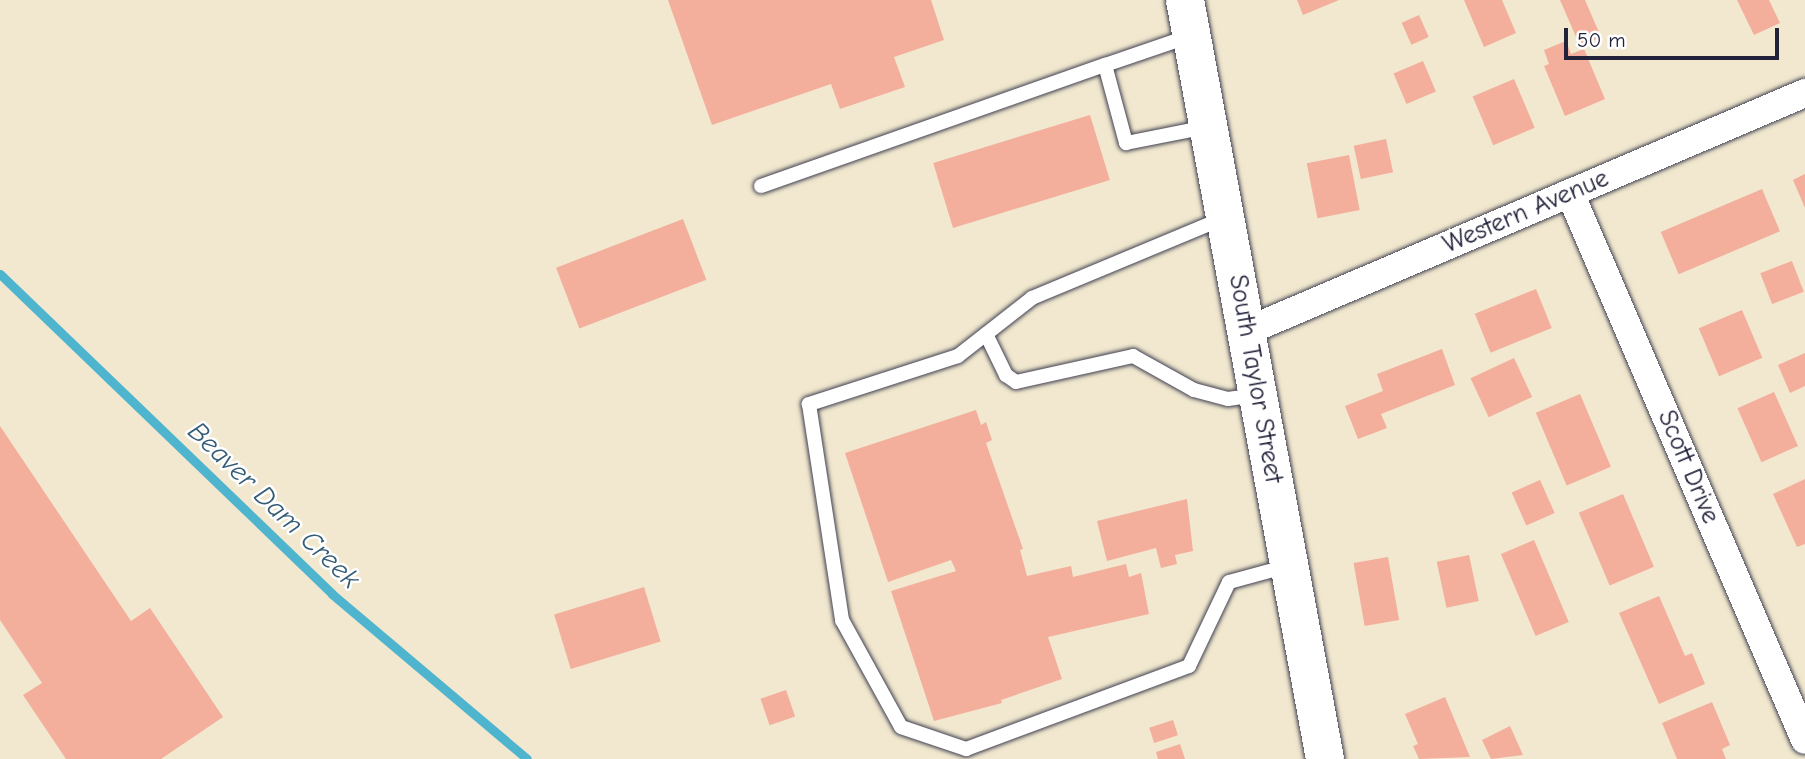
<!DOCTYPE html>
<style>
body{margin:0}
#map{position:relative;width:1805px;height:759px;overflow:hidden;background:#f1e8cf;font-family:"Comic Neue",sans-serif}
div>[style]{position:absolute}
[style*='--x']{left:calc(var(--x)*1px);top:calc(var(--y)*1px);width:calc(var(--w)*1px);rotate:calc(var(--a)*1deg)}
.stream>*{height:9px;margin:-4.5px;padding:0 4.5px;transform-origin:4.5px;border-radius:4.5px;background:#4fb4ce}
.building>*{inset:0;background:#f3af9c;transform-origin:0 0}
.roads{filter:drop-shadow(0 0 2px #414051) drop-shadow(0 0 2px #414051)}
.lane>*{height:14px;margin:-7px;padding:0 7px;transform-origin:7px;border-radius:7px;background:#fff}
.street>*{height:28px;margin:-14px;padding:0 14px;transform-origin:14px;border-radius:14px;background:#fff}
.secondary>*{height:38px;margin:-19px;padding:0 19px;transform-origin:19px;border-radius:19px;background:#fff}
span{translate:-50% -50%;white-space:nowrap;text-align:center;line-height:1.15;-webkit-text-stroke:5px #fff;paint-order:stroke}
.street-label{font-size:26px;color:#22223b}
.water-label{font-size:28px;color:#345c76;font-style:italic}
.scale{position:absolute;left:1564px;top:28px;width:215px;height:32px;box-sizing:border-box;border:4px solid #22223b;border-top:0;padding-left:9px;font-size:21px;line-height:24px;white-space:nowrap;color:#22223b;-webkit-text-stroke:5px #fff;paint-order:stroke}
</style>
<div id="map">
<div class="stream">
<i style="--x:0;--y:274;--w:461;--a:43.9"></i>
<i style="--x:332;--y:594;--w:255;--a:40.2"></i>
</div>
<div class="building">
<i style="clip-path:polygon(668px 0,931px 0,944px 40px,894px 57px,905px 87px,840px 109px,831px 84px,712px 125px)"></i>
<i style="clip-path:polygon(1297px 0,1339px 0,1303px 15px)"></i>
<i style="clip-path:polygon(1464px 0,1502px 0,1516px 33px,1484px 47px)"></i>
<i style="clip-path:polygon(1560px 0,1585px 0,1601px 37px,1580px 46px)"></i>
<i style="clip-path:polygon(1737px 0,1769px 0,1780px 23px,1754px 35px)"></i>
<i style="left:1419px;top:15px;width:24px;height:19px;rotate:66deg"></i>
<i style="clip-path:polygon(1566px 41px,1571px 54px,1584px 49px,1605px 99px,1565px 116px,1544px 66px,1549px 64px,1544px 50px)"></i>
<i style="left:1423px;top:61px;width:33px;height:32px;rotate:67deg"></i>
<i style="left:1514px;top:79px;width:53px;height:45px;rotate:67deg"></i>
<i style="left:1090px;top:115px;width:68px;height:164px;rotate:73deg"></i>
<i style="left:1386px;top:139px;width:34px;height:33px;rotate:78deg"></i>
<i style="left:1349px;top:155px;width:56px;height:43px;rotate:79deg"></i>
<i style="clip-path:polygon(1805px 174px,1805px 208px,1793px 180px)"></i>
<i style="left:1762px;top:189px;width:46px;height:110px;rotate:67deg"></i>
<i style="left:683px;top:219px;width:65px;height:136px;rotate:69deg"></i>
<i style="left:1792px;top:261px;width:33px;height:34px;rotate:69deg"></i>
<i style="left:1536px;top:289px;width:42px;height:66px;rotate:68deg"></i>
<i style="left:1742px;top:310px;width:52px;height:47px;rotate:67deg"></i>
<i style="clip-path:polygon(1442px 349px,1455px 385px,1381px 414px,1387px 428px,1358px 439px,1345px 406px,1383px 391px,1377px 374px)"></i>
<i style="clip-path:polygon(1805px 353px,1805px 386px,1790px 393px,1778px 365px)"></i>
<i style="left:1514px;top:358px;width:43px;height:48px;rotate:65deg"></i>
<i style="left:1774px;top:392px;width:59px;height:40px;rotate:66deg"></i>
<i style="left:1580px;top:394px;width:79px;height:48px;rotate:67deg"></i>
<i style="clip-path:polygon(976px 410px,981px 425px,986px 422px,992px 440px,986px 443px,1023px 549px,1020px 550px,1027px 576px,1071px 566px,1073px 577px,1126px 564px,1129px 577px,1141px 573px,1149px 614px,1048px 637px,1062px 679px,1001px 700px,1002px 703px,934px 721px,891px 591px,956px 571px,951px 560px,888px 582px,845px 453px)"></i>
<i style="clip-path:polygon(0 426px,131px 621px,150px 608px,223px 717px,161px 759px,66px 759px,23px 695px,42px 683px,0 620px)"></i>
<i style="clip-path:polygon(1805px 479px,1805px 544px,1797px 547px,1773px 494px)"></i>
<i style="left:1540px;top:480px;width:36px;height:31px;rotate:66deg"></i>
<i style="left:1623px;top:494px;width:79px;height:48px;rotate:67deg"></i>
<i style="clip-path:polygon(1187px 499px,1193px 551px,1175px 555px,1177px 564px,1161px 568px,1156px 548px,1107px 561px,1097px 521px)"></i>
<i style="left:1534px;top:540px;width:89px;height:36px;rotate:67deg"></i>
<i style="left:1469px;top:555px;width:47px;height:33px;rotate:78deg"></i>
<i style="left:1388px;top:557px;width:64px;height:35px;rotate:80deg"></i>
<i style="left:644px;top:587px;width:57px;height:94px;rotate:73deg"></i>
<i style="clip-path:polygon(1659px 596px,1685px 656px,1692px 653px,1705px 684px,1659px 704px,1619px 613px)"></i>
<i style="left:786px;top:690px;width:28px;height:27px;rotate:71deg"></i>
<i style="clip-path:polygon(1445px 697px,1470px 757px,1419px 759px,1413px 746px,1418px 744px,1405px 714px)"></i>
<i style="clip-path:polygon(1712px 702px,1730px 745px,1722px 749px,1726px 759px,1677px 759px,1662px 723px)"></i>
<i style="left:1173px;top:720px;width:16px;height:25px;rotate:72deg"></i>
<i style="clip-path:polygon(1510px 726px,1523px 755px,1491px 759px,1482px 740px)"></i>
<i style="clip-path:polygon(1180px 744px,1185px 759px,1158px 759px,1156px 752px)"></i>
</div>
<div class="roads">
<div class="lane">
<i style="--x:1190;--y:36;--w:90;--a:161.2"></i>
<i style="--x:1105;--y:65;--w:81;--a:74.9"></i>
<i style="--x:1126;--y:143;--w:83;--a:-11.2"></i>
<i style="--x:761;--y:186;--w:365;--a:-19.4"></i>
<i style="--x:1224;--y:218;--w:208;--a:157.4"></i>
<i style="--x:1032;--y:298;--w:94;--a:141.9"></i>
<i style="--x:958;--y:356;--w:157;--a:162.1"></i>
<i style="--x:809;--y:404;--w:219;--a:81.3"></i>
<i style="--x:842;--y:620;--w:122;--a:61.1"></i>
<i style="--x:901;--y:727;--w:69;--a:18.7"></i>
<i style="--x:966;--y:749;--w:238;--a:-20.4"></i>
<i style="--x:1189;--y:666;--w:93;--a:-64.5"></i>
<i style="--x:1229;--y:582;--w:61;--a:-15.2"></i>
<i style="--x:986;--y:334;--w:46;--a:64"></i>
<i style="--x:1006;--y:375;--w:12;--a:35"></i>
<i style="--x:1016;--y:382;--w:120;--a:-12.5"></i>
<i style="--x:1133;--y:356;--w:70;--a:29.1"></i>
<i style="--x:1194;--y:390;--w:35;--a:15"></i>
<i style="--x:1228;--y:399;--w:27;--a:-8"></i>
</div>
<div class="street">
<i style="--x:1570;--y:193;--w:595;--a:66.75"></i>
<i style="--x:1247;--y:331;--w:607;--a:-23.1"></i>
</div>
<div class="secondary">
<i style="--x:1185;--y:0;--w:772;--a:79.55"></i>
</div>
</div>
<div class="street-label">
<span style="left:1526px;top:212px;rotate:-23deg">Western Avenue</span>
<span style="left:1255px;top:379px;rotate:80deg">South Taylor Street</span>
<span style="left:1688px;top:467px;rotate:67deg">Scott Drive</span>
</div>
<div class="water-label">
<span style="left:274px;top:505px;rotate:44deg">Beaver Dam Creek</span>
</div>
<div class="scale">50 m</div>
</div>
